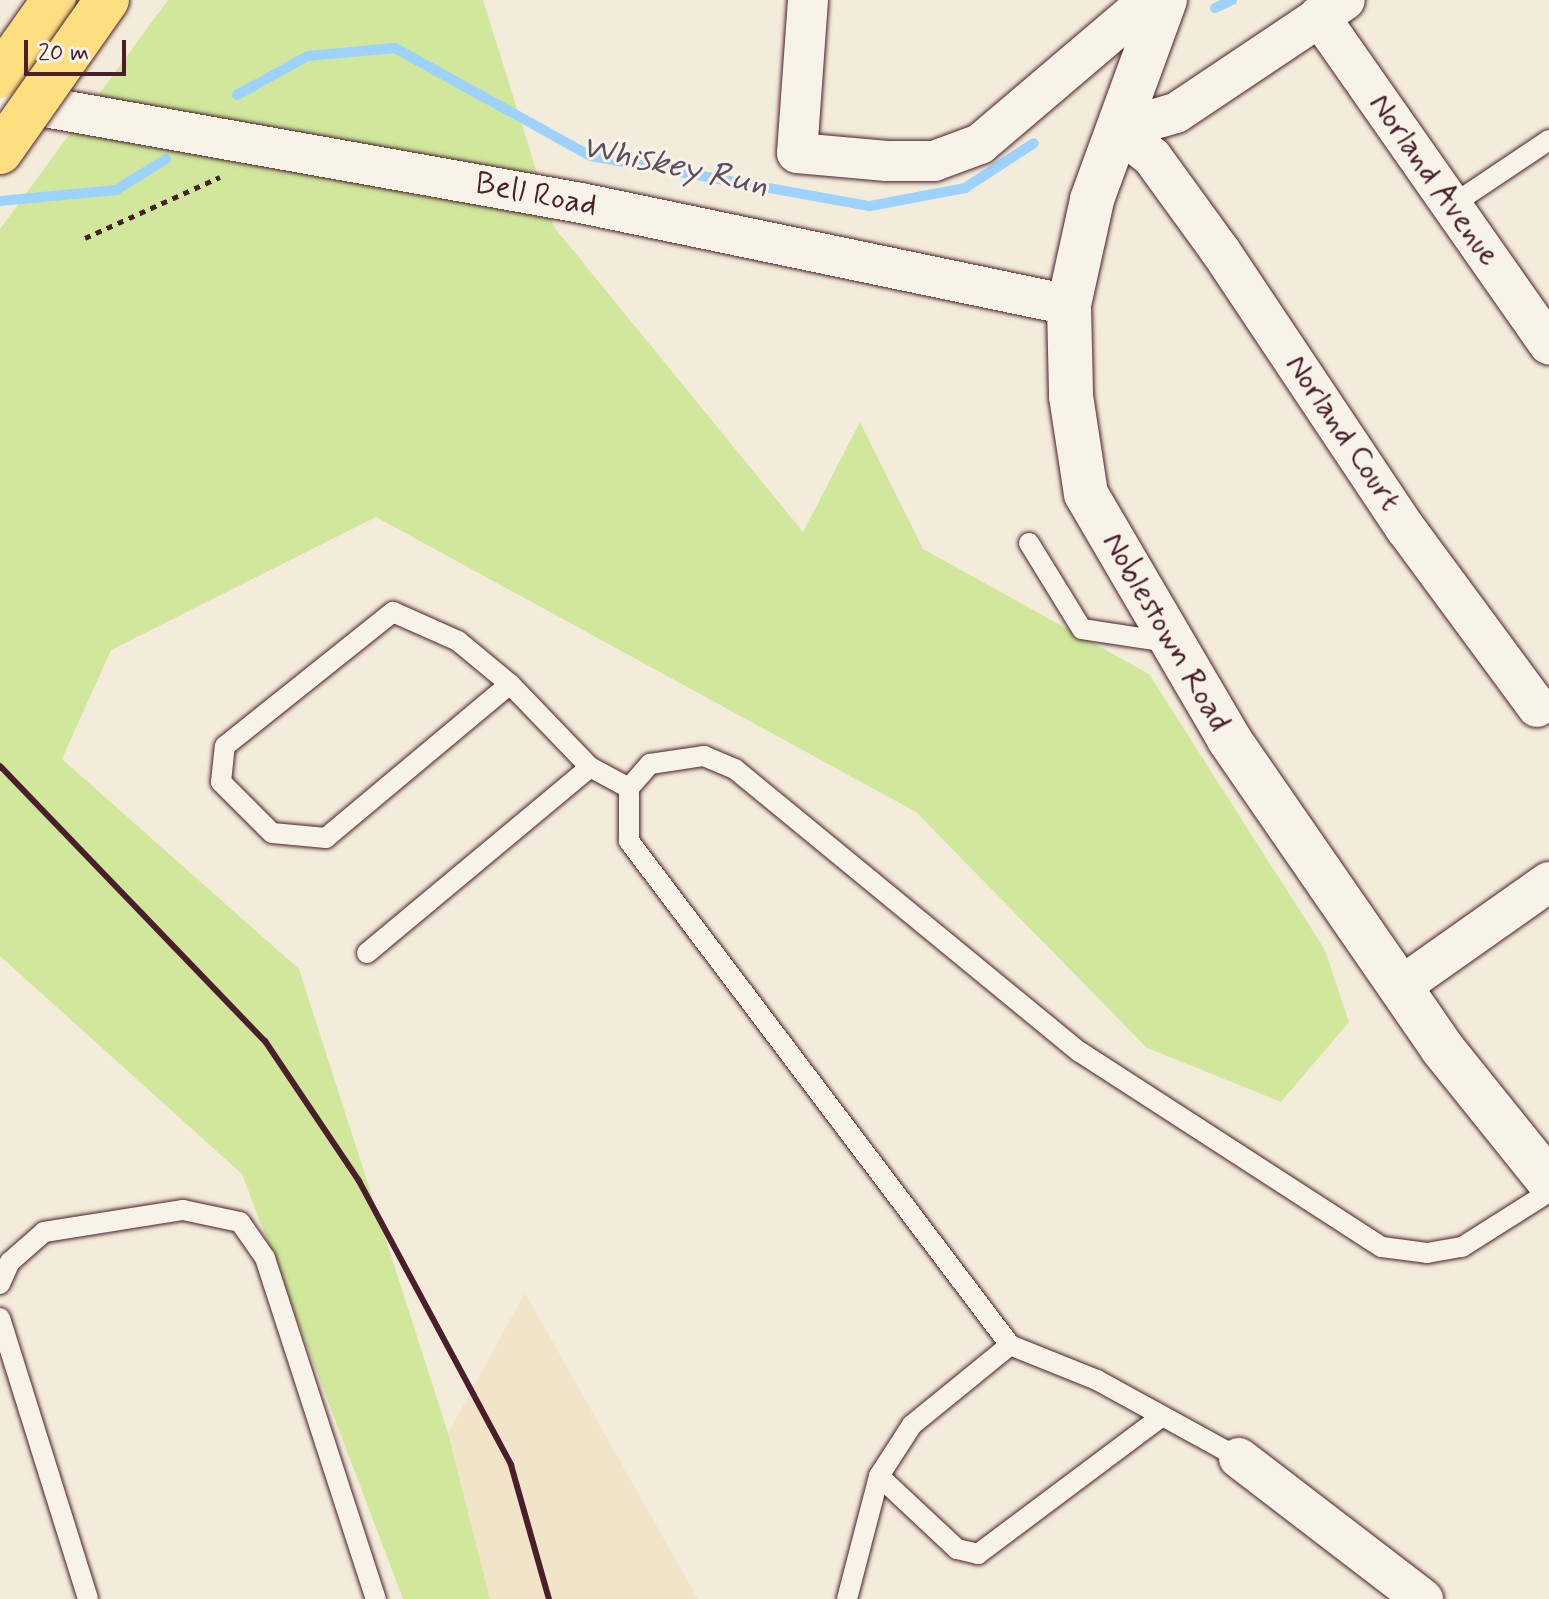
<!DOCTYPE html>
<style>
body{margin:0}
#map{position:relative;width:1549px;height:1599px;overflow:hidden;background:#f4ecda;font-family:Mynerve,sans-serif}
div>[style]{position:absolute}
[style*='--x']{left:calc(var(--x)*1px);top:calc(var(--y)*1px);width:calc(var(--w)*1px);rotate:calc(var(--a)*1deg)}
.built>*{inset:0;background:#f1e4c9}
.green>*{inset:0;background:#d1e79c}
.stream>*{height:10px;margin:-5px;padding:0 5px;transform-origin:5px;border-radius:5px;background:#9dd2fc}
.path>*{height:5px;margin-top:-2.5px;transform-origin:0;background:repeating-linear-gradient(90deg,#4a1f2b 0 6px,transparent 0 12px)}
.roads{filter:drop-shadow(0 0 2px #4a1f2b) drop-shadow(0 0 2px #4a1f2b)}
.service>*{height:20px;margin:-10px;padding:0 10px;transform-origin:10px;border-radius:10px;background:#f7f3e8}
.minor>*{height:40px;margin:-20px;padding:0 20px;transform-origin:20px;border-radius:20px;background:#f7f3e8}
.secondary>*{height:44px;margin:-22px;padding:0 22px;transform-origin:22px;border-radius:22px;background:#f7f3e8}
.motorway>*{height:44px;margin:-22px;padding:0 22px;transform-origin:22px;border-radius:22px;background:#fddf80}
.rail>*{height:6px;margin:-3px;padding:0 3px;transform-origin:3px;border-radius:3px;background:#4a1f2b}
.bridges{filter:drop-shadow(0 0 2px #4a1f2b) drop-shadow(0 0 2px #4a1f2b)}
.motorway-bridge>*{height:44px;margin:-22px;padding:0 22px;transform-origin:22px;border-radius:22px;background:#fddf80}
span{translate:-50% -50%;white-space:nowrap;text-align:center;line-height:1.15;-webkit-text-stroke:6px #f7f3e8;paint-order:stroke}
.street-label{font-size:32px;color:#4a1f2b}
.water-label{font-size:34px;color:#5f4c5f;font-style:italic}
.scale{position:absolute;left:24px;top:40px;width:102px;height:36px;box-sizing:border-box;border:4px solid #4a1f2b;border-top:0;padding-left:10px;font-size:24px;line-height:28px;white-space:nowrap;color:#4a1f2b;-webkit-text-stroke:6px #f7f3e8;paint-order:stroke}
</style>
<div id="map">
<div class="built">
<i style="clip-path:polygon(525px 1293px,698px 1599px,490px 1599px,448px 1433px)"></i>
</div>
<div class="green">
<i style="clip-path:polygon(168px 0,483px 0,554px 227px,803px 532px,860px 422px,923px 549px,1149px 674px,1325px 950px,1349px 1022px,1281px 1102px,1147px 1048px,916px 812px,376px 517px,111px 650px,62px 759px,299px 969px,448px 1433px,490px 1599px,403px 1599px,242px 1174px,0 956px,0 229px)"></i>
</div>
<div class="stream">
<i style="--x:1215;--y:8;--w:19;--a:-25"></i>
<i style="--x:237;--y:95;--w:81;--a:-28.8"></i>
<i style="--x:308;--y:56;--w:87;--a:-5.3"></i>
<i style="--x:395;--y:48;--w:224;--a:28.9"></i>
<i style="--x:591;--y:156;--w:283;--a:10.2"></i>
<i style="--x:870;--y:206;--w:97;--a:-10.7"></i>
<i style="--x:965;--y:188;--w:82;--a:-33.1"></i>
<i style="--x:0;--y:201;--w:117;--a:-5.4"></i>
<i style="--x:116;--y:190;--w:59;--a:-31.8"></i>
</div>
<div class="path">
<i style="--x:85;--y:238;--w:148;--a:-24.3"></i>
</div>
<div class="roads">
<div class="service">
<i style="--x:1452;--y:205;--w:117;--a:-33.8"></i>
<i style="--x:1029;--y:543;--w:101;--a:58.4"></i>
<i style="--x:1082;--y:629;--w:92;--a:8.7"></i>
<i style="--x:510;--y:684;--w:240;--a:140.1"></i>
<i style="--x:326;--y:838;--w:54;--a:-174.7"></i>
<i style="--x:272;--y:833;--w:72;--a:-135"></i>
<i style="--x:221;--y:782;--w:36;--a:-84"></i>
<i style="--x:225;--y:746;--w:215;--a:-38.6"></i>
<i style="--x:393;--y:612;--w:71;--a:24"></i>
<i style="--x:458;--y:641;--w:67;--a:39.6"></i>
<i style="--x:510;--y:684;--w:115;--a:46.1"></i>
<i style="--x:590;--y:767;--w:44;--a:28.3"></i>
<i style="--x:367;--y:953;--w:290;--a:-39.8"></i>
<i style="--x:0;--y:1284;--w:24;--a:-66"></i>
<i style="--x:10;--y:1262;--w:45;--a:-41.4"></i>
<i style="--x:44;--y:1232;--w:141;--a:-9"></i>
<i style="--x:183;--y:1210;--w:58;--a:11.9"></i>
<i style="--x:240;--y:1222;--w:44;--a:55.2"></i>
<i style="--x:265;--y:1258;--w:359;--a:72"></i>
<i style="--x:0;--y:1318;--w:294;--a:72.6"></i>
<i style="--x:1239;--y:1458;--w:162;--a:-151.2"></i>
<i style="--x:1097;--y:1380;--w:94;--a:-158.1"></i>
<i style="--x:1010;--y:1345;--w:632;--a:-127.09"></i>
<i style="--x:629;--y:841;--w:53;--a:-90"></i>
<i style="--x:629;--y:788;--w:32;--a:-49"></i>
<i style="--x:650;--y:764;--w:55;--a:-8.4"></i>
<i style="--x:704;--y:756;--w:34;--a:23"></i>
<i style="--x:735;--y:769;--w:446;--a:39.4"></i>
<i style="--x:1080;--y:1052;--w:359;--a:32.9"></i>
<i style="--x:1382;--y:1247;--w:45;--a:7.6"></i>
<i style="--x:1427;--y:1253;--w:36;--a:-10"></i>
<i style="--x:1462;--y:1247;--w:103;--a:-32.3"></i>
<i style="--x:879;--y:1476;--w:107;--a:43.1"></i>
<i style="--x:957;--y:1549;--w:22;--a:13"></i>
<i style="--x:978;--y:1554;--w:229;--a:-36.8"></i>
<i style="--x:847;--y:1599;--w:127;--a:-75.4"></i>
<i style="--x:879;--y:1476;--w:61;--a:-57.1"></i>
<i style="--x:912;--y:1425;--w:127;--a:-39.2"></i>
</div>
<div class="minor">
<i style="--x:808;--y:0;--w:153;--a:94.1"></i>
<i style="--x:797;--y:153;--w:90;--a:5.1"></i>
<i style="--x:887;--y:161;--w:47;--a:0"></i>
<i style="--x:934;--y:161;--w:49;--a:-20.3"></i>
<i style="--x:980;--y:144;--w:222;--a:-40.4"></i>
<i style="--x:1319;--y:16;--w:401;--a:55"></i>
<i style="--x:0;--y:99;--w:590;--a:10.15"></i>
<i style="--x:581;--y:203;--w:499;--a:11.8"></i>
<i style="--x:1117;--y:130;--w:44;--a:37.6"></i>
<i style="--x:1152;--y:157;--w:117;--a:54"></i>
<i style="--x:1221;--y:252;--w:333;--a:56.3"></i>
<i style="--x:1406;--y:529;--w:221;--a:53.6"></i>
<i style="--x:1117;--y:130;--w:61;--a:-16.1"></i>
<i style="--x:1176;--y:113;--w:203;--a:-33.8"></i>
<i style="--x:1400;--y:987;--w:182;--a:-35.2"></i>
<i style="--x:1239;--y:1458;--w:232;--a:37.5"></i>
</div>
<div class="secondary">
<i style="--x:1165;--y:0;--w:213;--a:110.1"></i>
<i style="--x:1092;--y:200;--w:107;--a:102.4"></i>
<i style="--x:1069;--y:305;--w:91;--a:88.7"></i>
<i style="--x:1071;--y:396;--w:99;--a:81.3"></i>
<i style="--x:1086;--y:494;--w:284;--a:59.7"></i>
<i style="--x:1229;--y:739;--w:375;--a:55.4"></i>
<i style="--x:1442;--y:1048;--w:171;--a:51.2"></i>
</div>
<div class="motorway">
<i style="--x:0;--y:76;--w:93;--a:-54.6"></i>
</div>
</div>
<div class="rail">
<i style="--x:0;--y:766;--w:382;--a:46.1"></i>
<i style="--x:265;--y:1041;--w:169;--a:56.1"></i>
<i style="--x:359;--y:1181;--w:322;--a:61.8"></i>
<i style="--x:511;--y:1465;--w:139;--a:74.2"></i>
</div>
<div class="bridges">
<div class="motorway-bridge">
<i style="--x:0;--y:152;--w:186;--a:-54.9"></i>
</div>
</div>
<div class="street-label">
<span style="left:1434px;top:180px;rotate:55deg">Norland Avenue</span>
<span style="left:536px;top:195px;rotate:11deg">Bell Road</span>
<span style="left:1343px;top:433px;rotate:56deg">Norland Court</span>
<span style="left:1166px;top:632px;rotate:60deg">Noblestown Road</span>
</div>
<div class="water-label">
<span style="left:675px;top:166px;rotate:12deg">Whiskey Run</span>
</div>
<div class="scale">20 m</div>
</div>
